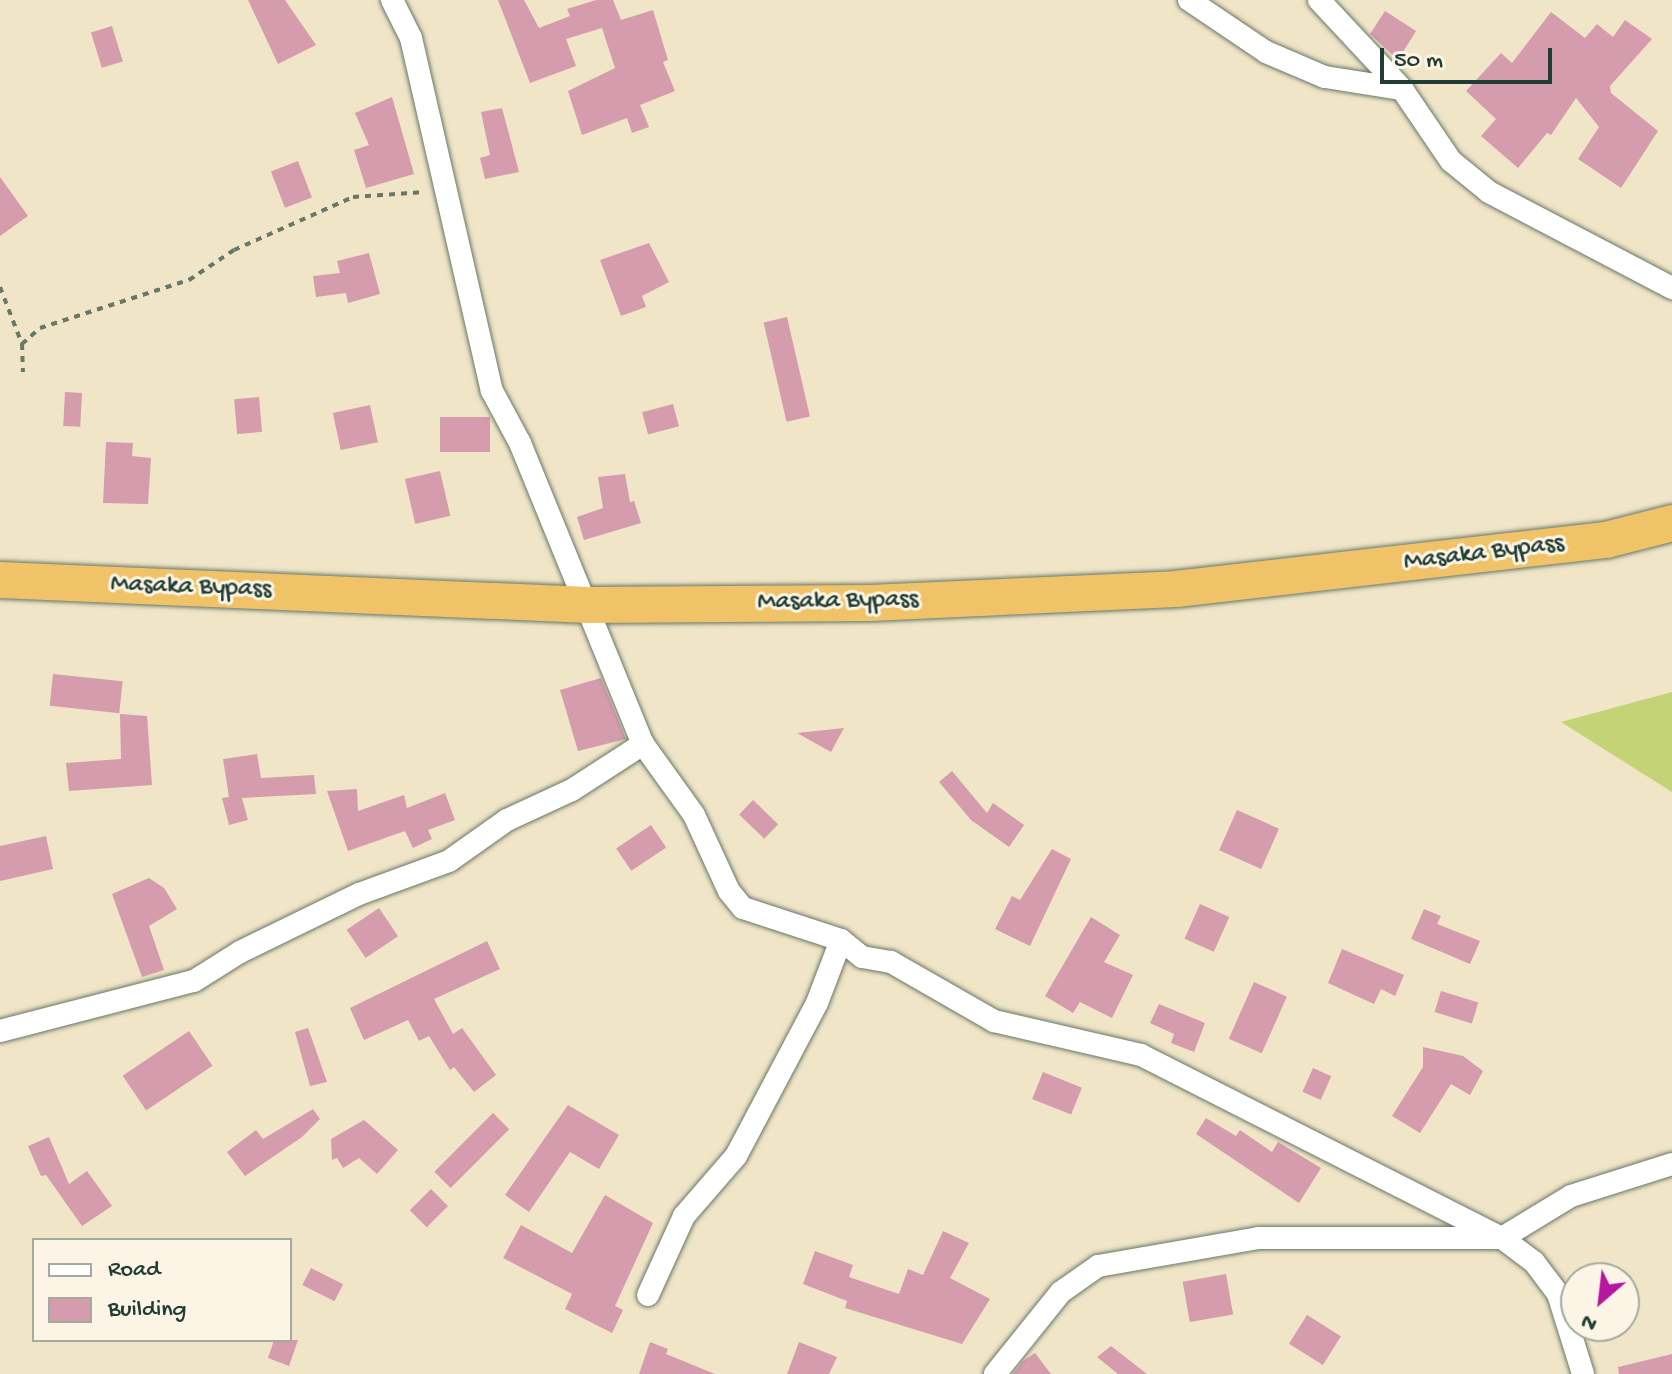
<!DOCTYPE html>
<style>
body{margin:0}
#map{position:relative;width:1672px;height:1374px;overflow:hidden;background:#f0e5c7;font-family:"Gochi Hand",sans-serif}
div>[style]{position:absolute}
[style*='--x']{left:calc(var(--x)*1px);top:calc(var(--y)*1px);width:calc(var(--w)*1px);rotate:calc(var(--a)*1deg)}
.green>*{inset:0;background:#c4d375}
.building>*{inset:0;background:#d59cae;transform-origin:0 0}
.path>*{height:4px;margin-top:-2px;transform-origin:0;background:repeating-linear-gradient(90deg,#687867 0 6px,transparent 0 12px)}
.roads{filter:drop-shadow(0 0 2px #687867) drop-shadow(0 0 2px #687867)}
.minor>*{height:22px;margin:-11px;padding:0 11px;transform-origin:11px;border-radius:11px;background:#fff}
.trunk>*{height:36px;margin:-18px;padding:0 18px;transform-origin:18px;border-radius:18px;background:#f0c369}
span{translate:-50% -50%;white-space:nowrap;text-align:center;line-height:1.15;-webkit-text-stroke:6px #fcf5e5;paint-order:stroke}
.street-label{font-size:26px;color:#1f3d34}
.legend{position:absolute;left:32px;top:1238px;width:260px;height:104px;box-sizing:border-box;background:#fcf5e5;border:2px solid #a4ab9e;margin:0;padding:10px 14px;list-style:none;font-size:24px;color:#1f3d34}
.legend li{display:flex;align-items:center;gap:16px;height:40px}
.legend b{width:40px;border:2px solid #a4ab9e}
.north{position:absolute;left:1560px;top:1262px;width:80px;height:80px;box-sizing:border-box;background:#fcf5e5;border:2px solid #a4ab9e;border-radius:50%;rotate:208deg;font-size:22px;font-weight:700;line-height:32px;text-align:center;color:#1f3d34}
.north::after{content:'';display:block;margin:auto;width:28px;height:36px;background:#b5179e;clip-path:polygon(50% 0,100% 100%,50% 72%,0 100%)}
.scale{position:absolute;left:1380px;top:48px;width:172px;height:36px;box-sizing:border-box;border:4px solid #1f3d34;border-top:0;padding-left:10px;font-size:24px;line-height:28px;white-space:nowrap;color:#1f3d34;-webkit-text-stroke:6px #fcf5e5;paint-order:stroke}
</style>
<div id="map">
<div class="green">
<i style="clip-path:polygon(1672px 692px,1672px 792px,1561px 722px)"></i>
</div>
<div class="building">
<i style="clip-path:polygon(248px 0,285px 0,316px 45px,278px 64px)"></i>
<i style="clip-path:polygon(498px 0,524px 0,539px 28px,570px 16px,567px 9px,596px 0,613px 0,621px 20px,653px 10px,668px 60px,663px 62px,675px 91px,640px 105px,649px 127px,632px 133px,627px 118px,582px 135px,568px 91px,615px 68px,602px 28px,566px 39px,576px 66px,530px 83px)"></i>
<i style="clip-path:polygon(1385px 11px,1416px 31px,1398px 60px,1370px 34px)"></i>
<i style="clip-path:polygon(1551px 12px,1585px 38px,1597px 24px,1613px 37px,1625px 20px,1652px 39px,1610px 86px,1611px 93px,1658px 131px,1621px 188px,1578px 159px,1599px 127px,1576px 98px,1551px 135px,1547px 133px,1518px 168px,1481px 136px,1496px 119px,1466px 91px,1501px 53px,1512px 63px)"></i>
<i style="left:112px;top:26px;width:37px;height:22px;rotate:73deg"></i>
<i style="clip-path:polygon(392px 97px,414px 174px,366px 188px,354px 150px,369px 145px,355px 113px)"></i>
<i style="clip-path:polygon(502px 108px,519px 172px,485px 179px,480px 158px,490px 155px,481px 112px)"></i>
<i style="left:298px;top:161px;width:39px;height:29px;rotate:69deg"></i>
<i style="clip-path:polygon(0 177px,28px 216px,0 236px)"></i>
<i style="clip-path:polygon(649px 243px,669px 282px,642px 296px,646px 307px,621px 316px,600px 260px)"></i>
<i style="clip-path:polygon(369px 253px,380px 294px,348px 303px,346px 293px,316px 297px,313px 276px,340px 273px,337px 261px)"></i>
<i style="left:787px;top:317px;width:102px;height:24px;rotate:77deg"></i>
<i style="left:65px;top:392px;width:17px;height:34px;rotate:3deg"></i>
<i style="left:259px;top:397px;width:35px;height:25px;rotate:85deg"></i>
<i style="left:673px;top:404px;width:23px;height:32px;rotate:75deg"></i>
<i style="left:370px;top:405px;width:38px;height:38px;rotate:78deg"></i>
<i style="left:440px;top:417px;width:50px;height:35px"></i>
<i style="clip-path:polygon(106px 442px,133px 443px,132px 456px,151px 458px,148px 504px,103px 503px)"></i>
<i style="left:440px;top:471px;width:46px;height:36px;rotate:77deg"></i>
<i style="clip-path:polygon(625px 474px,630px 502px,634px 501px,641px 523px,584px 540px,577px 517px,603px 508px,598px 477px)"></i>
<i style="left:53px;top:674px;width:70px;height:32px;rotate:6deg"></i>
<i style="clip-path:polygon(601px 678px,626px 739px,578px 751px,560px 690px)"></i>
<i style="clip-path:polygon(120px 714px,147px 716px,152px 785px,69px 791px,66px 763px,121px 759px)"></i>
<i style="clip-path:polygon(844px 728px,831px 752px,797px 733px)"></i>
<i style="clip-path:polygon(257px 754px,261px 778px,314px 775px,316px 794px,242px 798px,248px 820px,229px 825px,222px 798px,229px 797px,223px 759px)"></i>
<i style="clip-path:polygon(952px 771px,987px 813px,993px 803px,1024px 825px,1009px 847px,971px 820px,939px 782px)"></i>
<i style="clip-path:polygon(357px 789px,358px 811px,404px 795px,407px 808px,445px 793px,455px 820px,428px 830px,432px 839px,413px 848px,405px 831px,348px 851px,327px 791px)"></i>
<i style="left:753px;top:800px;width:35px;height:20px;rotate:44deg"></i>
<i style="left:1237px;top:810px;width:46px;height:44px;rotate:24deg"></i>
<i style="left:651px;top:825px;width:27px;height:42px;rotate:56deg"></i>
<i style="clip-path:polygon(46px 836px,53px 869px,0 881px,0 846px)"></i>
<i style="clip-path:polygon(1052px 849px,1071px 859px,1030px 946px,995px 929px,1012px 896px,1020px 900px)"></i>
<i style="clip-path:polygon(149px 878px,164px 888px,177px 909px,149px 926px,164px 970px,142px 977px,112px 894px)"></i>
<i style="left:1200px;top:904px;width:32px;height:38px;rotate:24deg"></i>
<i style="left:379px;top:908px;width:34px;height:39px;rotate:56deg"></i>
<i style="clip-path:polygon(1424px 909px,1441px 916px,1437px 924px,1480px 941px,1470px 964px,1411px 939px)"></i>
<i style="clip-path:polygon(1091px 917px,1120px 935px,1104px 962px,1133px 975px,1112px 1018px,1080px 1002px,1073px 1013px,1045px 996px)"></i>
<i style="clip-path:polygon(487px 941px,500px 969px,434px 999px,453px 1034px,462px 1028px,496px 1075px,474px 1092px,454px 1067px,450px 1070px,429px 1036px,419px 1041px,408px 1020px,364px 1040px,350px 1008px)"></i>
<i style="clip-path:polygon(1342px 949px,1404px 975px,1395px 996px,1381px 989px,1374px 1004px,1328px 983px)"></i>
<i style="left:1254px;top:982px;width:36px;height:62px;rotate:24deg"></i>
<i style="left:1441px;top:991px;width:39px;height:22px;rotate:17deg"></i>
<i style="clip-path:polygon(1159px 1004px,1205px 1023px,1194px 1052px,1171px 1043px,1174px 1034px,1150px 1023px)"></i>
<i style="clip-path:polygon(308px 1028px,327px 1082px,310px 1086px,295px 1032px)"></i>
<i style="left:189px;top:1031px;width:42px;height:80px;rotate:56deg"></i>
<i style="clip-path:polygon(1423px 1047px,1463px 1056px,1483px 1071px,1470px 1095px,1451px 1084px,1420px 1133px,1392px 1116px,1423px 1067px)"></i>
<i style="left:1313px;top:1068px;width:20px;height:26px;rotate:24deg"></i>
<i style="left:1043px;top:1072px;width:42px;height:29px;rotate:22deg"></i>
<i style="clip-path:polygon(568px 1105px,619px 1135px,599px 1169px,570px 1152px,529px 1212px,505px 1195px)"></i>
<i style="clip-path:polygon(313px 1109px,320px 1119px,302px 1137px,245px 1176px,227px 1152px,256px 1130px,263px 1139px)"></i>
<i style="left:493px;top:1113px;width:23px;height:83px;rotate:45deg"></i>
<i style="clip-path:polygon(1206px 1118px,1236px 1136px,1240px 1130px,1272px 1152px,1278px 1142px,1321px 1168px,1299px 1203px,1196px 1134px)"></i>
<i style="clip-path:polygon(364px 1120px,398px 1150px,377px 1174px,359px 1158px,343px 1168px,337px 1158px,332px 1160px,331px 1139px)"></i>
<i style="clip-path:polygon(49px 1137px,69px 1184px,87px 1171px,112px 1206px,82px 1226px,46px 1175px,41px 1176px,28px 1146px)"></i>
<i style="left:431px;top:1189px;width:24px;height:30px;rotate:45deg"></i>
<i style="clip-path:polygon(605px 1195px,653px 1223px,615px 1306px,623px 1310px,612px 1333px,565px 1309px,572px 1294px,503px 1258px,521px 1225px,572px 1253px)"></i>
<i style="clip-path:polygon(943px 1231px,969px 1243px,950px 1278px,990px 1299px,962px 1344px,845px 1308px,847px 1301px,803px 1284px,815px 1251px,853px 1265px,849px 1277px,899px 1294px,908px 1269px,923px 1275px)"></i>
<i style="left:311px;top:1268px;width:36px;height:19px;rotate:27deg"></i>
<i style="left:1226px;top:1274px;width:41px;height:44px;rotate:80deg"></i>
<i style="left:1307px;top:1315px;width:40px;height:34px;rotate:32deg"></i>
<i style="clip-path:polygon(274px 1340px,298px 1340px,289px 1366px,268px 1358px)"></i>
<i style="clip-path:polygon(650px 1342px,668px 1349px,666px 1354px,715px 1374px,639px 1374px)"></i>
<i style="clip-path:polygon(799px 1342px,837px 1357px,829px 1374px,787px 1374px)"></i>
<i style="clip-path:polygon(1111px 1346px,1147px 1374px,1118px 1374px,1097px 1357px)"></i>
<i style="clip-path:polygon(1035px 1353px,1051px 1374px,1013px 1374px,1023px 1361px)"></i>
<i style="clip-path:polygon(1672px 1354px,1672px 1374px,1619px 1374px,1618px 1367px)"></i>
</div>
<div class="path">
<i style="--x:0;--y:287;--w:61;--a:68.9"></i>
<i style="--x:22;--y:344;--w:28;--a:88"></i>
<i style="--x:22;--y:344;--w:24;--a:-42"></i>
<i style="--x:40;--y:328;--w:157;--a:-17.9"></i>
<i style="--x:189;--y:280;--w:54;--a:-33.7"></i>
<i style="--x:234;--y:250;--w:130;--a:-24"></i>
<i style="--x:353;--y:197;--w:72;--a:-4"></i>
</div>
<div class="roads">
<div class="minor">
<i style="--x:392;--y:0;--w:42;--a:63.4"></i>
<i style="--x:411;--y:38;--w:362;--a:77.1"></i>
<i style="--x:492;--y:391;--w:59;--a:61.7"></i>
<i style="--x:520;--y:443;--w:325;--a:67.8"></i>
<i style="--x:643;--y:744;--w:87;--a:54.3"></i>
<i style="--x:694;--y:815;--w:84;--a:65.3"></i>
<i style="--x:729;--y:891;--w:22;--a:51"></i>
<i style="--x:743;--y:908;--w:103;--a:18.1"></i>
<i style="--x:841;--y:940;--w:27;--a:39"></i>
<i style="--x:862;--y:957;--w:29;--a:10"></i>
<i style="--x:891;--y:962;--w:119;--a:29.8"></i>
<i style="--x:994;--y:1021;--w:151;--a:13"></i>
<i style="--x:1141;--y:1055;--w:405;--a:26.9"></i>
<i style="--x:1502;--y:1238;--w:40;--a:37"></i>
<i style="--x:1534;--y:1262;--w:40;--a:53"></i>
<i style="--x:1558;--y:1294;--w:84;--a:72.6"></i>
<i style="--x:1189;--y:0;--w:93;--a:34"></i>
<i style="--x:1266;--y:52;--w:64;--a:23"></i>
<i style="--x:1325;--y:77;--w:78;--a:8.9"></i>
<i style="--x:1402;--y:89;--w:87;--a:55.8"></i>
<i style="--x:1451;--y:161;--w:49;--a:39.2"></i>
<i style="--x:1489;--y:192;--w:207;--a:27.7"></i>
<i style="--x:1319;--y:0;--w:122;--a:47"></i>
<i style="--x:0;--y:1031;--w:200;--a:-14.5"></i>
<i style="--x:194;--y:981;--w:54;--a:-32.2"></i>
<i style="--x:240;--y:952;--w:132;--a:-26"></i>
<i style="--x:359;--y:894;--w:96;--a:-20.1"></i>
<i style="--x:449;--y:861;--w:71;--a:-35.3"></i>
<i style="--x:507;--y:820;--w:72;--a:-24.8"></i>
<i style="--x:572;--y:790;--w:85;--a:-32.9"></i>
<i style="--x:648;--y:1295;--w:87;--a:-65.5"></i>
<i style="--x:684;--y:1216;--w:79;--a:-49.1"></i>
<i style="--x:736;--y:1156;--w:173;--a:-62.1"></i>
<i style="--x:817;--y:1003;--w:67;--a:-69.1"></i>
<i style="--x:995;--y:1374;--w:105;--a:-51.2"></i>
<i style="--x:1061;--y:1292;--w:45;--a:-35.1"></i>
<i style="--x:1098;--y:1266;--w:163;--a:-9.9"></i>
<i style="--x:1259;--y:1238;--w:243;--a:0"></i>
<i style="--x:1502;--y:1238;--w:81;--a:-31.3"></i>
<i style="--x:1571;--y:1196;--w:106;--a:-17.6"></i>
</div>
<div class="trunk">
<i style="--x:0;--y:580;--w:589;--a:2.43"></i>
<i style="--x:588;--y:605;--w:282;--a:-0.4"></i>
<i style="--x:870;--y:603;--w:306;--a:-2.6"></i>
<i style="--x:1176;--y:589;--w:433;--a:-6.5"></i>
<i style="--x:1606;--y:540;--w:68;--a:-14.4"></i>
</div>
</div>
<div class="street-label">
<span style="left:1484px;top:554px;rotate:-7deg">Masaka Bypass</span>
<span style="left:191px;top:588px;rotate:2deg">Masaka Bypass</span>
<span style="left:838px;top:602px;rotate:-1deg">Masaka Bypass</span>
</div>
<ul class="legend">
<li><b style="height:10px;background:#fff"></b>Road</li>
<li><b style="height:22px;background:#d59cae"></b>Building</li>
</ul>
<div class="north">N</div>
<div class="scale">50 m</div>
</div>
